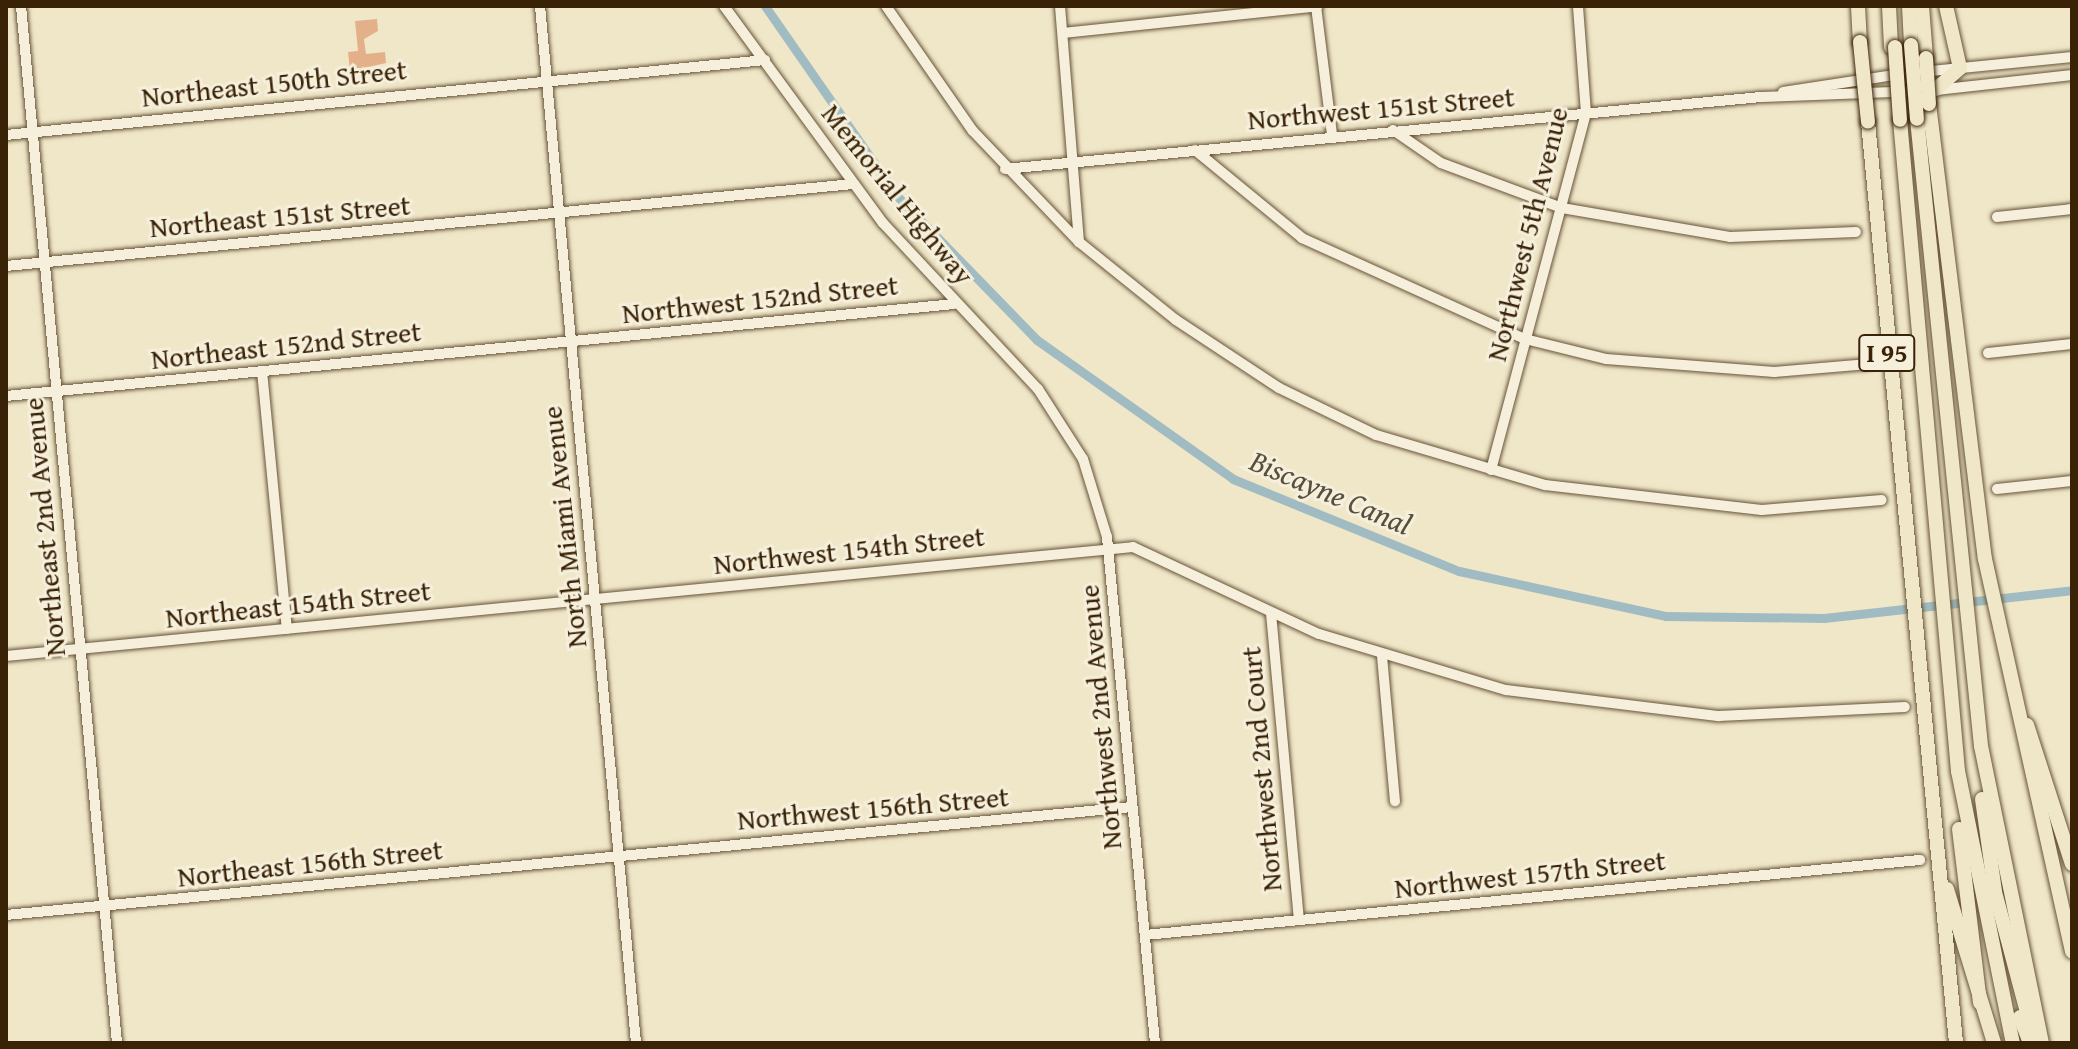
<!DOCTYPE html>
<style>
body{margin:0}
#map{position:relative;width:2078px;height:1049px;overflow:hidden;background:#f0e7c9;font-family:"Gentium Book Plus",serif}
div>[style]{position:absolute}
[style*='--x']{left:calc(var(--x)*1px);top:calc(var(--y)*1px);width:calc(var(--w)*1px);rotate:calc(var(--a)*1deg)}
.canal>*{height:9px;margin:-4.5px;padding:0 4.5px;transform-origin:4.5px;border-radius:4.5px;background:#a0bcc2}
.building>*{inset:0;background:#e3b089}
.roads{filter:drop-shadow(0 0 2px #675337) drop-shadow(0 0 2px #675337)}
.minor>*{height:10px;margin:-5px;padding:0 5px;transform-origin:5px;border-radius:5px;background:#f5efdc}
.highway>*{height:14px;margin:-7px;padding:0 7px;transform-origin:7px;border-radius:7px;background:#f0e7c9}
.bridges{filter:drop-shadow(0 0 2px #392206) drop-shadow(0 0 2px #392206)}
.highway-bridge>*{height:14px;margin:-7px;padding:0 7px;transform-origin:7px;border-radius:7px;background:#f0e7c9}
span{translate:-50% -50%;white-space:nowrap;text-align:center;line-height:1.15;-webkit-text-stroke:6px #f5efdc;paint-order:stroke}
.shield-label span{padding:2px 6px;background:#f5efdc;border:2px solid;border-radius:6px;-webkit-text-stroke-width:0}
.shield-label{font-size:26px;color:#392206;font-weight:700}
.street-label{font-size:28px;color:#392206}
.water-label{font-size:30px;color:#58503e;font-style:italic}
.frame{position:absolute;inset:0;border:8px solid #392206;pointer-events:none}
</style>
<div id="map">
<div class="canal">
<i style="--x:765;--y:6;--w:231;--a:55.2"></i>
<i style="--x:897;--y:196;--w:201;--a:45.8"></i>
<i style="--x:1037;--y:340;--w:240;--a:35.3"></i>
<i style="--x:1233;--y:479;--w:244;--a:22.2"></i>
<i style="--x:1459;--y:571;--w:212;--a:12.3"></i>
<i style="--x:1666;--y:616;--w:158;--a:0.7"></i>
<i style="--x:1824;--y:618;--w:250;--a:-6.4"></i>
</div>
<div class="building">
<i style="clip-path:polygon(377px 19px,378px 31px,364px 39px,366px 54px,385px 52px,386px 63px,350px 71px,348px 52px,358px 51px,355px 21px)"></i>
</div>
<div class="roads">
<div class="minor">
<i style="--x:21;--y:6;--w:1041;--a:84.71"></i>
<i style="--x:540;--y:6;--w:1041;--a:84.71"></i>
<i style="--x:724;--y:6;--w:269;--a:53.8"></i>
<i style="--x:883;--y:223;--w:227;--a:47"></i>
<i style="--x:1038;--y:389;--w:83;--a:57.3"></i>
<i style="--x:1083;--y:459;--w:82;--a:72.9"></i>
<i style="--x:1107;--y:537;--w:508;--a:84.58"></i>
<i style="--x:886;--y:6;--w:152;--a:55.2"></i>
<i style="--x:973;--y:131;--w:153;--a:46.3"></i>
<i style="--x:1079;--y:242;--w:124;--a:38.8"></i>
<i style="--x:1176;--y:320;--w:123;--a:33.4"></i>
<i style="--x:1279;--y:388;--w:108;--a:25.9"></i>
<i style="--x:1376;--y:435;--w:176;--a:16.5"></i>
<i style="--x:1545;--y:485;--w:218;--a:6.6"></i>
<i style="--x:1762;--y:510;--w:120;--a:-4.8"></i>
<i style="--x:1060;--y:6;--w:237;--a:85.4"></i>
<i style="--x:1316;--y:6;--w:130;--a:82.9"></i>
<i style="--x:1063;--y:33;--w:256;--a:-6"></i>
<i style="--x:1921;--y:72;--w:152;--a:-5.7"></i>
<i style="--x:1936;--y:90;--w:137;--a:-6.3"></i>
<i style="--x:1783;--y:92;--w:119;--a:-8.7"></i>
<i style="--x:1393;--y:130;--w:58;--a:34.5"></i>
<i style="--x:1441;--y:163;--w:129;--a:20.4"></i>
<i style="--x:1562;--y:208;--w:170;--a:9.8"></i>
<i style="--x:1730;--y:237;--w:126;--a:-2.3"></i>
<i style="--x:6;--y:135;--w:763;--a:-5.64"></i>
<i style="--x:1195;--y:150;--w:139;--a:39.4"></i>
<i style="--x:1302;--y:238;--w:245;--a:24.4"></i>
<i style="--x:1525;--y:339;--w:83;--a:13.9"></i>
<i style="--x:1606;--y:359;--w:169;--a:4.4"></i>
<i style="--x:1774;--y:372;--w:95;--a:-4.8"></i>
<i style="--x:1005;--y:169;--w:759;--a:-5.44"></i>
<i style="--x:1761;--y:97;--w:159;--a:-2.2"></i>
<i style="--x:1997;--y:217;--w:75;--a:-6.1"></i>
<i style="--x:6;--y:266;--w:851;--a:-5.53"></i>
<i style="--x:1988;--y:353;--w:84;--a:-6.1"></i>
<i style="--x:262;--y:371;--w:259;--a:84.5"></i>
<i style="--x:6;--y:396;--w:952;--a:-5.54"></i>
<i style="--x:1491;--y:470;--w:369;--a:-75.1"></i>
<i style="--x:1586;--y:113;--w:107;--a:-94.3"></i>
<i style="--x:1997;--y:489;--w:75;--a:-6.1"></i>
<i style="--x:1271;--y:613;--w:308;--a:84.8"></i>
<i style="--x:6;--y:656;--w:1132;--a:-5.52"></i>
<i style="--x:1133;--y:547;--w:205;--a:25.1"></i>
<i style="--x:1319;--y:634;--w:195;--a:16.7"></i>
<i style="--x:1506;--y:690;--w:215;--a:7"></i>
<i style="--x:1719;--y:716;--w:186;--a:-2.8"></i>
<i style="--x:1382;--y:656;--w:146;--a:84.9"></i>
<i style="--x:6;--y:915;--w:1131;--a:-5.48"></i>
<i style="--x:1145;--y:935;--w:779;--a:-5.53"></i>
</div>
<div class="highway">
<i style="--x:1858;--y:6;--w:36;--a:87"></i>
<i style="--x:1889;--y:6;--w:41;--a:87.2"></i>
<i style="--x:1909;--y:6;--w:39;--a:87"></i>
<i style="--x:1922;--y:6;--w:52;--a:85.6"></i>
<i style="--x:1936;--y:89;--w:32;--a:-41"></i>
<i style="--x:1960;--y:68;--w:64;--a:-102.7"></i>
<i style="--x:1929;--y:104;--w:458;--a:83"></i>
<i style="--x:1985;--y:559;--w:402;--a:77.5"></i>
<i style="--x:1917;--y:119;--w:630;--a:84.17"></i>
<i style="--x:1981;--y:746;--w:303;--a:78.4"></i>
<i style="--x:1900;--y:120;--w:654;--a:84.91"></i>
<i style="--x:1958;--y:771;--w:278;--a:78.6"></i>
<i style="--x:1868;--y:122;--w:925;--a:84.54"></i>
<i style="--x:2027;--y:725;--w:146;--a:72.1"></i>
<i style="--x:1982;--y:799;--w:94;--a:82"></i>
<i style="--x:1995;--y:892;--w:137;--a:75.1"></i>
<i style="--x:1959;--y:829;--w:175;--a:83.1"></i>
<i style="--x:1947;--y:889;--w:161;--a:73"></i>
<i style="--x:2020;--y:1017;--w:28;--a:69"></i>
</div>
</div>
<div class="bridges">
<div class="highway-bridge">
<i style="--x:1860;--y:42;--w:80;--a:84.3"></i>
<i style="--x:1911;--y:45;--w:74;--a:85.4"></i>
<i style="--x:1895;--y:47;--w:73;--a:86.1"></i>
<i style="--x:1926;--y:58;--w:46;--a:86.3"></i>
</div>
</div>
<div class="shield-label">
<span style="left:1887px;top:353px">I 95</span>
</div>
<div class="street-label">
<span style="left:274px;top:83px;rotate:-6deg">Northeast 150th Street</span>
<span style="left:1381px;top:108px;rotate:-5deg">Northwest 151st Street</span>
<span style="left:898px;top:194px;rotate:51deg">Memorial Highway</span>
<span style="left:280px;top:216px;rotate:-5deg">Northeast 151st Street</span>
<span style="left:1527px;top:234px;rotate:-76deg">Northwest 5th Avenue</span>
<span style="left:760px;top:299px;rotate:-6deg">Northwest 152nd Street</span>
<span style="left:286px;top:345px;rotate:-6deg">Northeast 152nd Street</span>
<span style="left:44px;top:527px;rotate:-95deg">Northeast 2nd Avenue</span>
<span style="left:564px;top:527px;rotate:-96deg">North Miami Avenue</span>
<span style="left:849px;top:550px;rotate:-6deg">Northwest 154th Street</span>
<span style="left:298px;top:604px;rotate:-6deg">Northeast 154th Street</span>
<span style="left:1100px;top:717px;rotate:-95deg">Northwest 2nd Avenue</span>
<span style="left:1261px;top:769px;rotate:-95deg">Northwest 2nd Court</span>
<span style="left:873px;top:808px;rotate:-5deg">Northwest 156th Street</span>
<span style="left:310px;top:863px;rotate:-6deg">Northeast 156th Street</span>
<span style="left:1530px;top:874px;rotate:-6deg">Northwest 157th Street</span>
</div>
<div class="water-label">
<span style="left:1331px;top:492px;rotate:23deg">Biscayne Canal</span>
</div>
<div class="frame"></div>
</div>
